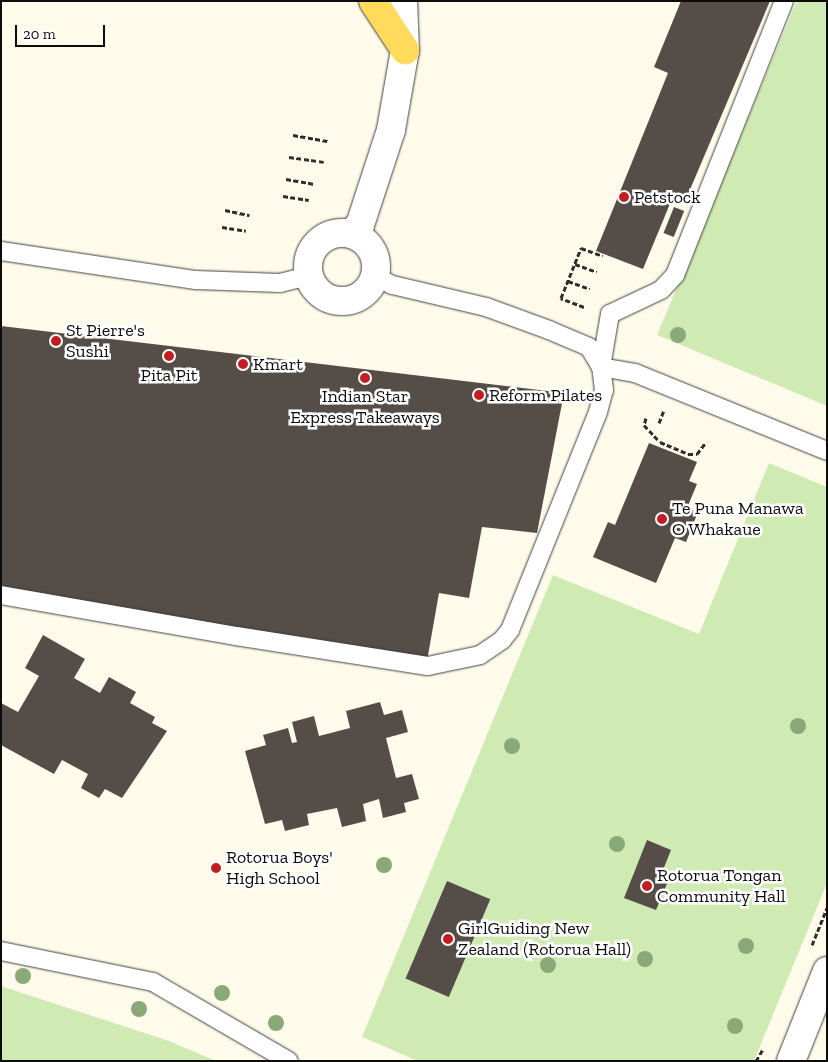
<!DOCTYPE html>
<style>
body{margin:0}
#map{position:relative;width:828px;height:1062px;overflow:hidden;background:#fffbeb;font-family:"Zilla Slab",serif}
div>[style]{position:absolute}
[style*='--x']{left:calc(var(--x)*1px);top:calc(var(--y)*1px);width:calc(var(--w)*1px);rotate:calc(var(--a)*1deg)}
.green>*{inset:0;background:#cfebb3}
.building>*{inset:0;background:#554d48;transform-origin:0 0}
.path>*{height:3px;margin-top:-1.5px;transform-origin:0;background:repeating-linear-gradient(90deg,#2e2e2e 0 5px,transparent 0 7.5px)}
.roads{filter:drop-shadow(0 0 1px #3f3f3f) drop-shadow(0 0 1px #3f3f3f)}
.service>*{height:18px;margin:-9px;padding:0 9px;transform-origin:9px;border-radius:9px;background:#fff}
.minor>*{height:28px;margin:-14px;padding:0 14px;transform-origin:14px;border-radius:14px;background:#fff}
.minor>.ring{margin:-14px;padding:0;box-sizing:content-box;background:none;border:28px solid #fff;border-radius:50%}
.primary>*{height:28px;margin:-14px;padding:0 14px;transform-origin:14px;border-radius:14px;background:#ffda5b}
.trees>*{width:16px;height:16px;margin:-8px;border-radius:50%;background:#89a978}
.dots>*{width:14px;height:14px;translate:-50% -50%;box-sizing:border-box;border:2px solid #fff;border-radius:50%}
span{translate:-50% -50%;white-space:nowrap;text-align:center;line-height:1.15;-webkit-text-stroke:5px #fff;paint-order:stroke}
.poi-label{font-size:18px;color:#0c0c0c}
.left{translate:0 -50%;text-align:left}
.frame{position:absolute;inset:0;border:2px solid #0c0c0c;pointer-events:none}
.scale{position:absolute;left:15px;top:25px;width:90px;height:22px;box-sizing:border-box;border:2px solid #0c0c0c;border-top:0;padding-left:6px;font-size:15px;line-height:18px;white-space:nowrap;color:#0c0c0c;-webkit-text-stroke:4px #fff;paint-order:stroke}
</style>
<div id="map">
<div class="green">
<i style="clip-path:polygon(797px 1px,827px 1px,827px 406px,657px 335px)"></i>
<i style="clip-path:polygon(769px 463px,827px 487px,827px 883px,754px 1061px,418px 1061px,362px 1037px,553px 575px,699px 634px)"></i>
<i style="clip-path:polygon(1px 986px,169px 1041px,216px 1061px,1px 1061px)"></i>
</div>
<div class="building">
<i style="clip-path:polygon(681px 1px,770px 1px,686px 199px,674px 194px,643px 269px,596px 251px,668px 73px,654px 67px)"></i>
<i style="left:674px;top:207px;width:11px;height:28px;rotate:22deg"></i>
<i style="clip-path:polygon(1px 326px,564px 393px,537px 533px,482px 527px,469px 598px,439px 593px,427px 661px,1px 586px)"></i>
<i style="clip-path:polygon(649px 443px,697px 462px,689px 481px,697px 484px,687px 508px,698px 512px,686px 542px,675px 538px,656px 583px,593px 557px,608px 522px,615px 525px)"></i>
<i style="clip-path:polygon(43px 635px,85px 659px,74px 678px,100px 693px,109px 677px,136px 692px,130px 703px,155px 717px,152px 723px,167px 731px,122px 798px,105px 789px,99px 798px,81px 788px,88px 774px,62px 760px,54px 774px,1px 745px,1px 703px,18px 712px,39px 676px,25px 668px)"></i>
<i style="clip-path:polygon(380px 702px,384px 715px,402px 710px,408px 732px,386px 738px,396px 778px,412px 774px,419px 799px,404px 803px,406px 812px,383px 818px,379px 799px,363px 804px,366px 821px,342px 827px,337px 808px,307px 814px,309px 825px,285px 831px,282px 820px,265px 824px,245px 751px,266px 745px,263px 735px,288px 728px,292px 743px,297px 742px,292px 722px,314px 716px,319px 736px,350px 728px,346px 711px)"></i>
<i style="clip-path:polygon(647px 840px,671px 850px,663px 870px,671px 874px,656px 910px,624px 898px)"></i>
<i style="left:447px;top:881px;width:47px;height:106px;rotate:23deg"></i>
</div>
<div class="path">
<i style="--x:293;--y:135;--w:36;--a:10"></i>
<i style="--x:289;--y:157;--w:35;--a:8"></i>
<i style="--x:286;--y:179;--w:29;--a:10"></i>
<i style="--x:283;--y:196;--w:26;--a:9"></i>
<i style="--x:225;--y:210;--w:25;--a:12"></i>
<i style="--x:222;--y:227;--w:24;--a:9"></i>
<i style="--x:575;--y:264;--w:23;--a:20"></i>
<i style="--x:568;--y:281;--w:23;--a:20"></i>
<i style="--x:584;--y:307;--w:25;--a:-159"></i>
<i style="--x:561;--y:298;--w:54;--a:-68.2"></i>
<i style="--x:581;--y:248;--w:23;--a:20"></i>
<i style="--x:646;--y:418;--w:7;--a:106"></i>
<i style="--x:644;--y:425;--w:23;--a:47"></i>
<i style="--x:660;--y:442;--w:30;--a:23"></i>
<i style="--x:688;--y:454;--w:9;--a:0"></i>
<i style="--x:697;--y:454;--w:15;--a:-53"></i>
<i style="--x:659;--y:423;--w:14;--a:-69"></i>
<i style="--x:812;--y:945;--w:40;--a:-68"></i>
<i style="--x:756;--y:1061;--w:14;--a:-60"></i>
</div>
<div class="roads">
<div class="service">
<i style="--x:1;--y:251;--w:197;--a:8.5"></i>
<i style="--x:196;--y:280;--w:84;--a:2"></i>
<i style="--x:280;--y:283;--w:30;--a:-14"></i>
<i style="--x:601;--y:367;--w:54;--a:-80.4"></i>
<i style="--x:610;--y:314;--w:56;--a:-25.2"></i>
<i style="--x:661;--y:290;--w:21;--a:-47"></i>
<i style="--x:675;--y:275;--w:295;--a:-68.3"></i>
<i style="--x:601;--y:367;--w:35;--a:10"></i>
<i style="--x:635;--y:373;--w:207;--a:22.1"></i>
<i style="--x:1;--y:595;--w:239;--a:9.9"></i>
<i style="--x:236;--y:636;--w:194;--a:8.9"></i>
<i style="--x:428;--y:666;--w:53;--a:-11.9"></i>
<i style="--x:480;--y:655;--w:27;--a:-34"></i>
<i style="--x:502;--y:640;--w:13;--a:-51"></i>
<i style="--x:510;--y:630;--w:235;--a:-68"></i>
<i style="--x:598;--y:412;--w:23;--a:-75"></i>
<i style="--x:604;--y:390;--w:23;--a:-97"></i>
<i style="--x:601;--y:367;--w:23;--a:-121"></i>
<i style="--x:589;--y:347;--w:43;--a:-157"></i>
<i style="--x:549;--y:330;--w:67;--a:-159.9"></i>
<i style="--x:486;--y:307;--w:97;--a:-166.8"></i>
<i style="--x:392;--y:285;--w:18;--a:-151"></i>
<i style="--x:1;--y:951;--w:155;--a:11.5"></i>
<i style="--x:153;--y:982;--w:157;--a:30.2"></i>
</div>
<div class="minor">
<i class="ring" style="left:308px;top:233px;width:40px;height:40px"></i>
<i style="--x:351;--y:233;--w:12;--a:-42"></i>
<i style="--x:360;--y:225;--w:100;--a:-71.9"></i>
<i style="--x:391;--y:130;--w:81;--a:-80.1"></i>
<i style="--x:405;--y:50;--w:49;--a:-92.3"></i>
<i style="--x:791;--y:1061;--w:97;--a:-68.2"></i>
</div>
<div class="primary">
<i style="--x:373;--y:1;--w:59;--a:56.9"></i>
</div>
</div>
<div class="trees">
<i style="left:678px;top:335px"></i>
<i style="left:798px;top:726px"></i>
<i style="left:512px;top:746px"></i>
<i style="left:617px;top:844px"></i>
<i style="left:384px;top:865px"></i>
<i style="left:746px;top:946px"></i>
<i style="left:645px;top:959px"></i>
<i style="left:548px;top:965px"></i>
<i style="left:23px;top:976px"></i>
<i style="left:222px;top:993px"></i>
<i style="left:139px;top:1009px"></i>
<i style="left:276px;top:1023px"></i>
<i style="left:735px;top:1026px"></i>
</div>
<div class="dots">
<i style="left:624px;top:197px;background:#c21e22"></i>
<i style="left:56px;top:341px;background:#c21e22"></i>
<i style="left:169px;top:356px;background:#c21e22"></i>
<i style="left:243px;top:364px;background:#c21e22"></i>
<i style="left:365px;top:378px;background:#c21e22"></i>
<i style="left:479px;top:395px;background:#c21e22"></i>
<i style="left:662px;top:519px;background:#c21e22"></i>
<i style="left:216px;top:868px;background:#c21e22"></i>
<i style="left:647px;top:886px;background:#c21e22"></i>
<i style="left:448px;top:939px;background:#c21e22"></i>
</div>
<div class="poi-label">
<span class="left" style="left:634px;top:197px">Petstock</span>
<span class="left" style="left:66px;top:341px">St Pierre's<br>Sushi</span>
<span class="left" style="left:253px;top:364px">Kmart</span>
<span style="left:169px;top:375px">Pita Pit</span>
<span class="left" style="left:489px;top:395px">Reform Pilates</span>
<span style="left:365px;top:407px">Indian Star<br>Express Takeaways</span>
<span class="left" style="left:672px;top:519px">Te Puna Manawa<br>O Whakaue</span>
<span class="left" style="left:226px;top:868px">Rotorua Boys'<br>High School</span>
<span class="left" style="left:657px;top:886px">Rotorua Tongan<br>Community Hall</span>
<span class="left" style="left:458px;top:939px">GirlGuiding New<br>Zealand (Rotorua Hall)</span>
</div>
<div class="frame"></div>
<div class="scale">20 m</div>
</div>
